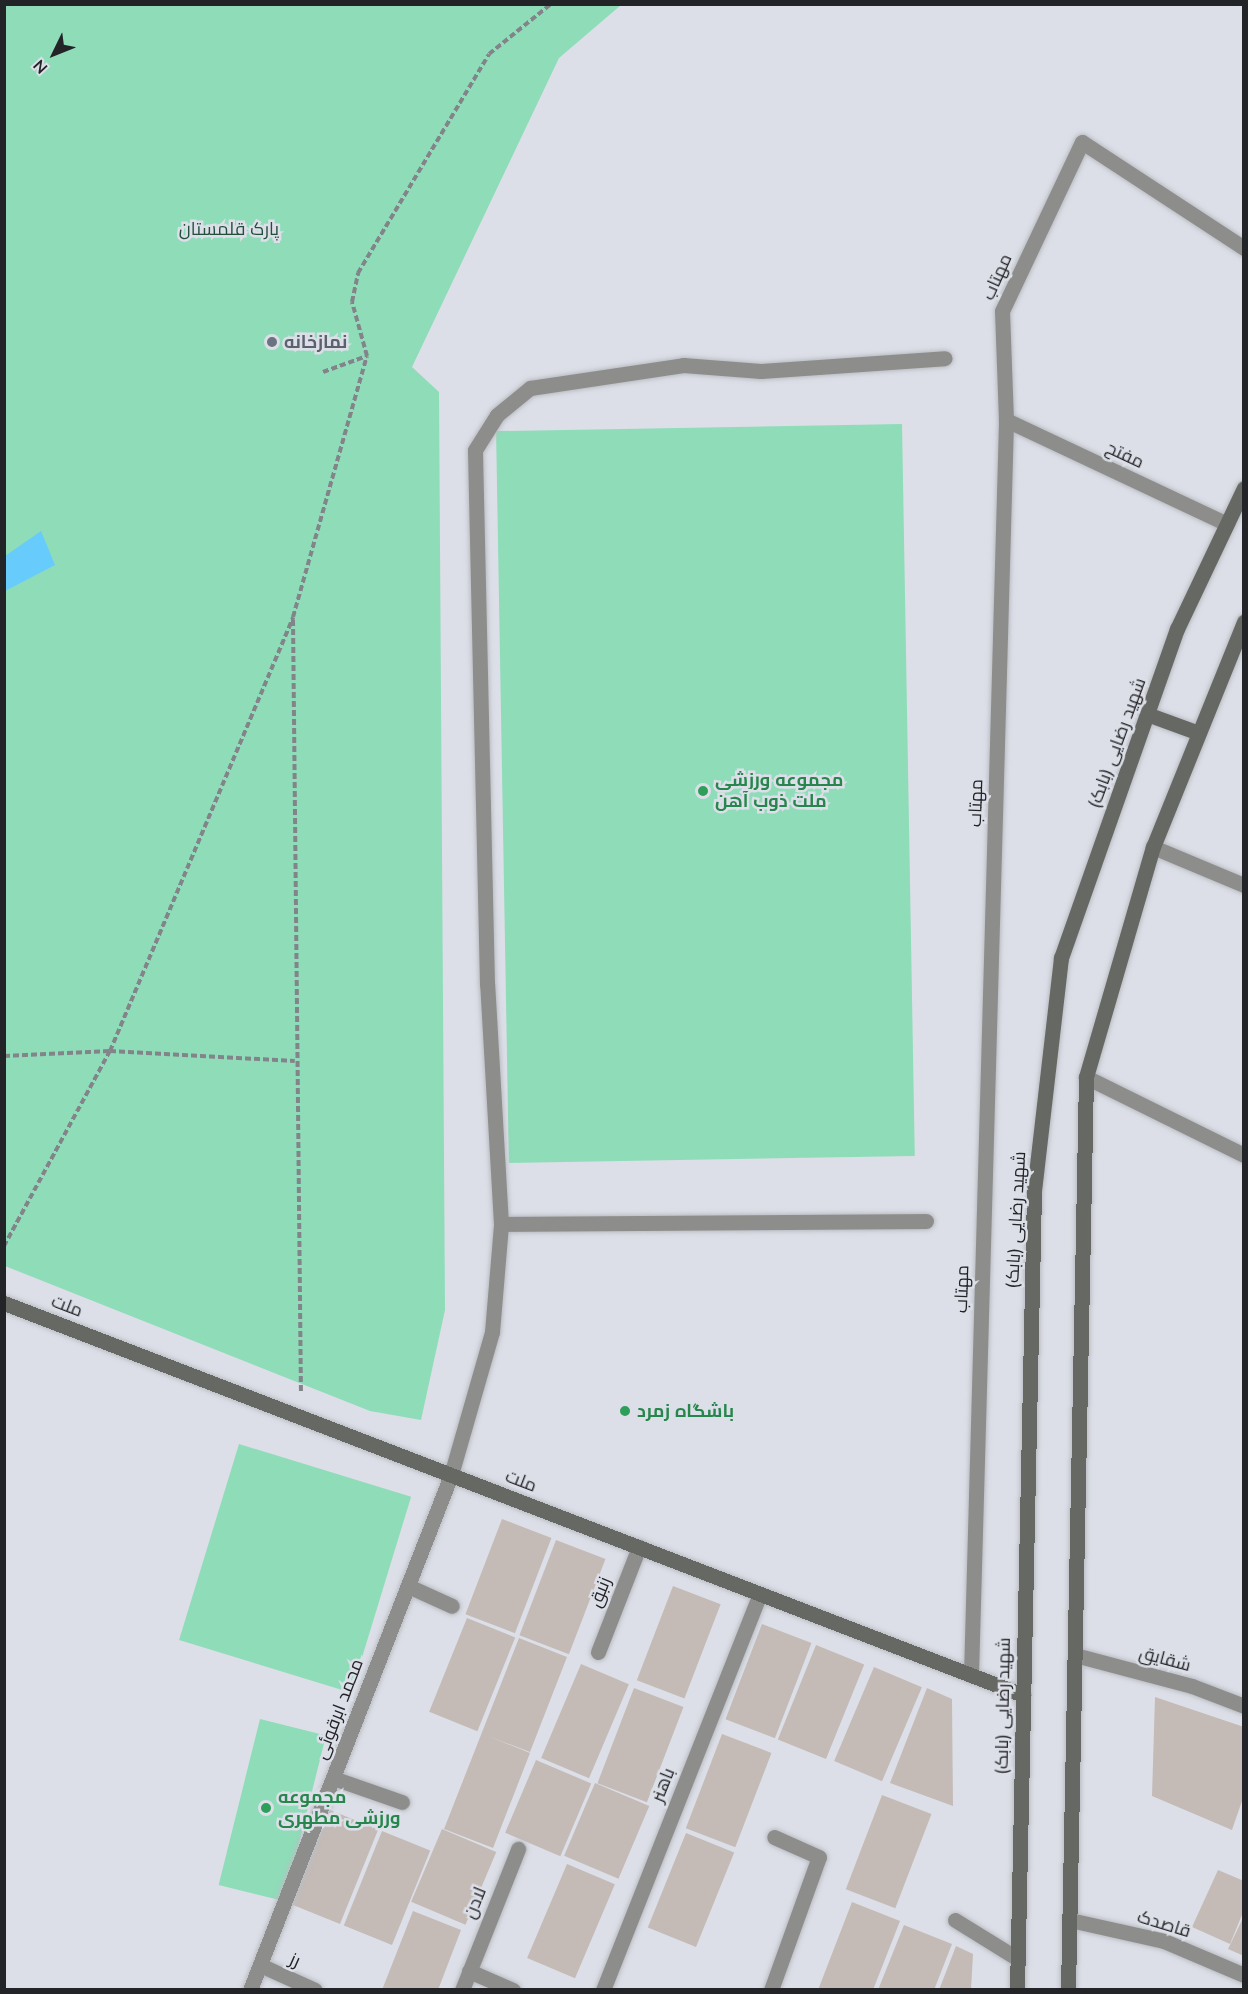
<!DOCTYPE html>
<meta charset="utf-8">
<style>
body{margin:0}
#map{position:relative;width:1248px;height:1994px;overflow:hidden;background:#dcdfe7;font-family:"Nunito Sans",Cairo,sans-serif}
div>[style]{position:absolute}
[style*='--x']{left:calc(var(--x)*1px);top:calc(var(--y)*1px);width:calc(var(--w)*1px);rotate:calc(var(--a)*1deg)}
.green>*{inset:0;background:#8fdcb9;transform-origin:0 0}
.water>*{inset:0;background:#67cbfb}
.building>*{inset:0;background:#c4bbb7;transform-origin:0 0}
.path>*{height:4px;margin-top:-2px;transform-origin:0;background:repeating-linear-gradient(90deg,#82848a 0 6px,transparent 0 9px)}
.roads{filter:drop-shadow(0 0 2px #bbbdc4) drop-shadow(0 0 2px #bbbdc4)}
.lane>*{height:15px;margin:-7.5px;padding:0 7.5px;transform-origin:7.5px;border-radius:7.5px;background:#8d8e8b}
.street>*{height:15px;margin:-7.5px;padding:0 7.5px;transform-origin:7.5px;border-radius:7.5px;background:#8d8e8b}
.secondary>*{height:15px;margin:-7.5px;padding:0 7.5px;transform-origin:7.5px;border-radius:7.5px;background:#666863}
.dots>*{width:16px;height:16px;translate:-50% -50%;box-sizing:border-box;border:3px solid #dcdfe7;border-radius:50%}
span{translate:-50% -50%;white-space:nowrap;text-align:center;line-height:1.15;-webkit-text-stroke:5px #dcdfe7;paint-order:stroke}
.park-label{font-size:18px;color:#224e3c}
.street-label{font-size:18px;color:#232427}
.worship-label{font-size:18px;color:#5b616d;font-weight:700}
.left{translate:0 -50%;text-align:left}
.leisure-label{font-size:18px;color:#27864d;font-weight:700}
.frame{position:absolute;inset:0;border:6px solid #232427;pointer-events:none}
.north{position:absolute;left:24px;top:24px;width:60px;height:60px;-webkit-text-stroke:4px #dcdfe7;paint-order:stroke;rotate:227deg;font-size:16px;font-weight:700;line-height:24px;text-align:center;color:#232427}
.north::after{content:'';display:block;margin:auto;width:21px;height:27px;background:#232427;clip-path:polygon(50% 0,100% 100%,50% 72%,0 100%)}
</style>
<div id="map">
<div class="green">
<i style="clip-path:polygon(4px 5px,621px 5px,559px 58px,412px 367px,439px 392px,445px 1310px,421px 1420px,370px 1411px,5px 1266px)"></i>
<i style="left:902px;top:424px;width:732px;height:406px;rotate:89deg"></i>
<i style="left:239px;top:1444px;width:180px;height:205px;rotate:17deg"></i>
<i style="left:260px;top:1719px;width:68px;height:171px;rotate:14deg"></i>
</div>
<div class="water">
<i style="clip-path:polygon(41px 531px,55px 565px,5px 591px,5px 556px)"></i>
</div>
<div class="building">
<i style="left:502px;top:1519px;width:53px;height:102px;rotate:21deg"></i>
<i style="left:556px;top:1540px;width:53px;height:102px;rotate:21deg"></i>
<i style="left:673px;top:1586px;width:51px;height:101px;rotate:21deg"></i>
<i style="left:467px;top:1618px;width:52px;height:101px;rotate:22deg"></i>
<i style="left:762px;top:1624px;width:53px;height:102px;rotate:21deg"></i>
<i style="clip-path:polygon(519px 1638px,567px 1657px,530px 1752px,488px 1736px,530px 1753px,493px 1848px,444px 1829px)"></i>
<i style="left:816px;top:1645px;width:52px;height:102px;rotate:22deg"></i>
<i style="left:581px;top:1664px;width:52px;height:102px;rotate:23deg"></i>
<i style="left:874px;top:1667px;width:52px;height:102px;rotate:23deg"></i>
<i style="left:634px;top:1688px;width:53px;height:102px;rotate:21deg"></i>
<i style="clip-path:polygon(927px 1688px,952px 1699px,953px 1806px,890px 1783px)"></i>
<i style="clip-path:polygon(1155px 1697px,1244px 1727px,1244px 1795px,1232px 1830px,1152px 1796px)"></i>
<i style="left:722px;top:1734px;width:53px;height:101px;rotate:21deg"></i>
<i style="left:536px;top:1760px;width:60px;height:79px;rotate:23deg"></i>
<i style="left:595px;top:1783px;width:59px;height:79px;rotate:23deg"></i>
<i style="left:882px;top:1795px;width:53px;height:101px;rotate:21deg"></i>
<i style="left:330px;top:1810px;width:52px;height:102px;rotate:22deg"></i>
<i style="left:442px;top:1829px;width:59px;height:79px;rotate:23deg"></i>
<i style="left:382px;top:1831px;width:52px;height:102px;rotate:22deg"></i>
<i style="left:686px;top:1833px;width:52px;height:102px;rotate:22deg"></i>
<i style="left:567px;top:1864px;width:52px;height:102px;rotate:23deg"></i>
<i style="clip-path:polygon(1218px 1870px,1244px 1881px,1244px 1910px,1230px 1944px,1192px 1927px)"></i>
<i style="clip-path:polygon(852px 1902px,900px 1921px,873px 1990px,818px 1990px)"></i>
<i style="clip-path:polygon(413px 1911px,461px 1930px,438px 1990px,382px 1990px)"></i>
<i style="clip-path:polygon(1244px 1916px,1244px 1956px,1228px 1949px)"></i>
<i style="clip-path:polygon(904px 1925px,952px 1944px,934px 1990px,878px 1990px)"></i>
<i style="clip-path:polygon(956px 1946px,973px 1954px,971px 1990px,939px 1990px)"></i>
</div>
<div class="path">
<i style="--x:323;--y:372;--w:47;--a:-20"></i>
<i style="--x:367;--y:356;--w:56;--a:-105.5"></i>
<i style="--x:352;--y:302;--w:30;--a:-78"></i>
<i style="--x:358;--y:273;--w:255;--a:-59.1"></i>
<i style="--x:489;--y:54;--w:80;--a:-38.9"></i>
<i style="--x:293;--y:620;--w:773;--a:89.41"></i>
<i style="--x:4;--y:1056;--w:106;--a:-2.7"></i>
<i style="--x:110;--y:1051;--w:185;--a:3.1"></i>
<i style="--x:4;--y:1246;--w:222;--a:-61.5"></i>
<i style="--x:110;--y:1051;--w:471;--a:-67.1"></i>
<i style="--x:293;--y:617;--w:271;--a:-74.2"></i>
</div>
<div class="roads">
<div class="lane">
<i style="--x:501;--y:1224;--w:425;--a:-0.4"></i>
<i style="--x:451;--y:1475;--w:149;--a:-74"></i>
<i style="--x:492;--y:1332;--w:108;--a:-85.2"></i>
<i style="--x:501;--y:1224;--w:240;--a:-93.3"></i>
<i style="--x:487;--y:984;--w:534;--a:-91.29"></i>
<i style="--x:475;--y:450;--w:41;--a:-57.8"></i>
<i style="--x:497;--y:415;--w:43;--a:-39.3"></i>
<i style="--x:530;--y:388;--w:155;--a:-8.5"></i>
<i style="--x:683;--y:365;--w:78;--a:4.4"></i>
<i style="--x:761;--y:371;--w:184;--a:-4"></i>
</div>
<div class="street">
<i style="--x:1006;--y:420;--w:244;--a:25.2"></i>
<i style="--x:1153;--y:847;--w:99;--a:22.7"></i>
<i style="--x:1086;--y:1077;--w:176;--a:26.3"></i>
<i style="--x:408;--y:1586;--w:48;--a:24.4"></i>
<i style="--x:598;--y:1652;--w:113;--a:-68.7"></i>
<i style="--x:1075;--y:1655;--w:121;--a:14.8"></i>
<i style="--x:1192;--y:1686;--w:56;--a:21"></i>
<i style="--x:971;--y:1675;--w:1255;--a:-88.4"></i>
<i style="--x:1006;--y:420;--w:109;--a:-92.1"></i>
<i style="--x:1002;--y:311;--w:187;--a:-64.7"></i>
<i style="--x:1082;--y:142;--w:194;--a:33.2"></i>
<i style="--x:333;--y:1778;--w:73;--a:19.2"></i>
<i style="--x:955;--y:1920;--w:74;--a:31.8"></i>
<i style="--x:1070;--y:1920;--w:96;--a:12.6"></i>
<i style="--x:1164;--y:1941;--w:87;--a:23"></i>
<i style="--x:260;--y:1965;--w:60;--a:24.4"></i>
<i style="--x:469;--y:1971;--w:48;--a:23.4"></i>
<i style="--x:250;--y:1990;--w:553;--a:-68.68"></i>
<i style="--x:462;--y:1990;--w:152;--a:-68.3"></i>
<i style="--x:603;--y:1990;--w:426;--a:-68.4"></i>
<i style="--x:771;--y:1990;--w:141;--a:-70.2"></i>
<i style="--x:819;--y:1857;--w:49;--a:-156"></i>
</div>
<div class="secondary">
<i style="--x:1147;--y:714;--w:55;--a:20.1"></i>
<i style="--x:4;--y:1303;--w:1092;--a:21.04"></i>
<i style="--x:1017;--y:1990;--w:799;--a:-88.78"></i>
<i style="--x:1034;--y:1191;--w:235;--a:-83.4"></i>
<i style="--x:1061;--y:958;--w:349;--a:-70.6"></i>
<i style="--x:1177;--y:629;--w:156;--a:-64.6"></i>
<i style="--x:1068;--y:1990;--w:913;--a:-88.87"></i>
<i style="--x:1086;--y:1077;--w:240;--a:-73.8"></i>
<i style="--x:1153;--y:847;--w:243;--a:-68"></i>
</div>
</div>
<div class="dots">
<i style="left:272px;top:342px;background:#6b7280"></i>
<i style="left:703px;top:791px;background:#2e9e5b"></i>
<i style="left:625px;top:1411px;background:#2e9e5b"></i>
<i style="left:266px;top:1808px;background:#2e9e5b"></i>
</div>
<div class="park-label">
<span style="left:229px;top:229px">پارک قلمستان</span>
</div>
<div class="street-label">
<span style="left:997px;top:277px;rotate:-66deg">مهتاب</span>
<span style="left:1125px;top:455px;rotate:25deg">مفتح</span>
<span style="left:1117px;top:743px;rotate:-70deg">شهید رضایی (بابک)</span>
<span style="left:976px;top:803px;rotate:-88deg">مهتاب</span>
<span style="left:1016px;top:1220px;rotate:-87deg">شهید رضایی (بابک)</span>
<span style="left:962px;top:1289px;rotate:-88deg">مهتاب</span>
<span style="left:67px;top:1306px;rotate:21deg">ملت</span>
<span style="left:521px;top:1481px;rotate:21deg">ملت</span>
<span style="left:600px;top:1592px;rotate:-68deg">زنبق</span>
<span style="left:1165px;top:1659px;rotate:15deg">شقایق</span>
<span style="left:1003px;top:1706px;rotate:-89deg">شهید رضایی (بابک)</span>
<span style="left:339px;top:1709px;rotate:-69deg">محمد ابرقوئی</span>
<span style="left:663px;top:1785px;rotate:-68deg">باهنر</span>
<span style="left:475px;top:1903px;rotate:-68deg">لادن</span>
<span style="left:1164px;top:1924px;rotate:17deg">قاصدک</span>
<span style="left:295px;top:1960px;rotate:24deg">رز</span>
</div>
<div class="worship-label">
<span class="left" style="left:284px;top:342px">نمازخانه</span>
</div>
<div class="leisure-label">
<span class="left" style="left:715px;top:791px">مجموعه ورزشی<br>ملت ذوب آهن</span>
<span class="left" style="left:637px;top:1411px">باشگاه زمرد</span>
<span class="left" style="left:278px;top:1808px">مجموعه<br>ورزشی مطهری</span>
</div>
<div class="frame"></div>
<div class="north">N</div>
</div>
